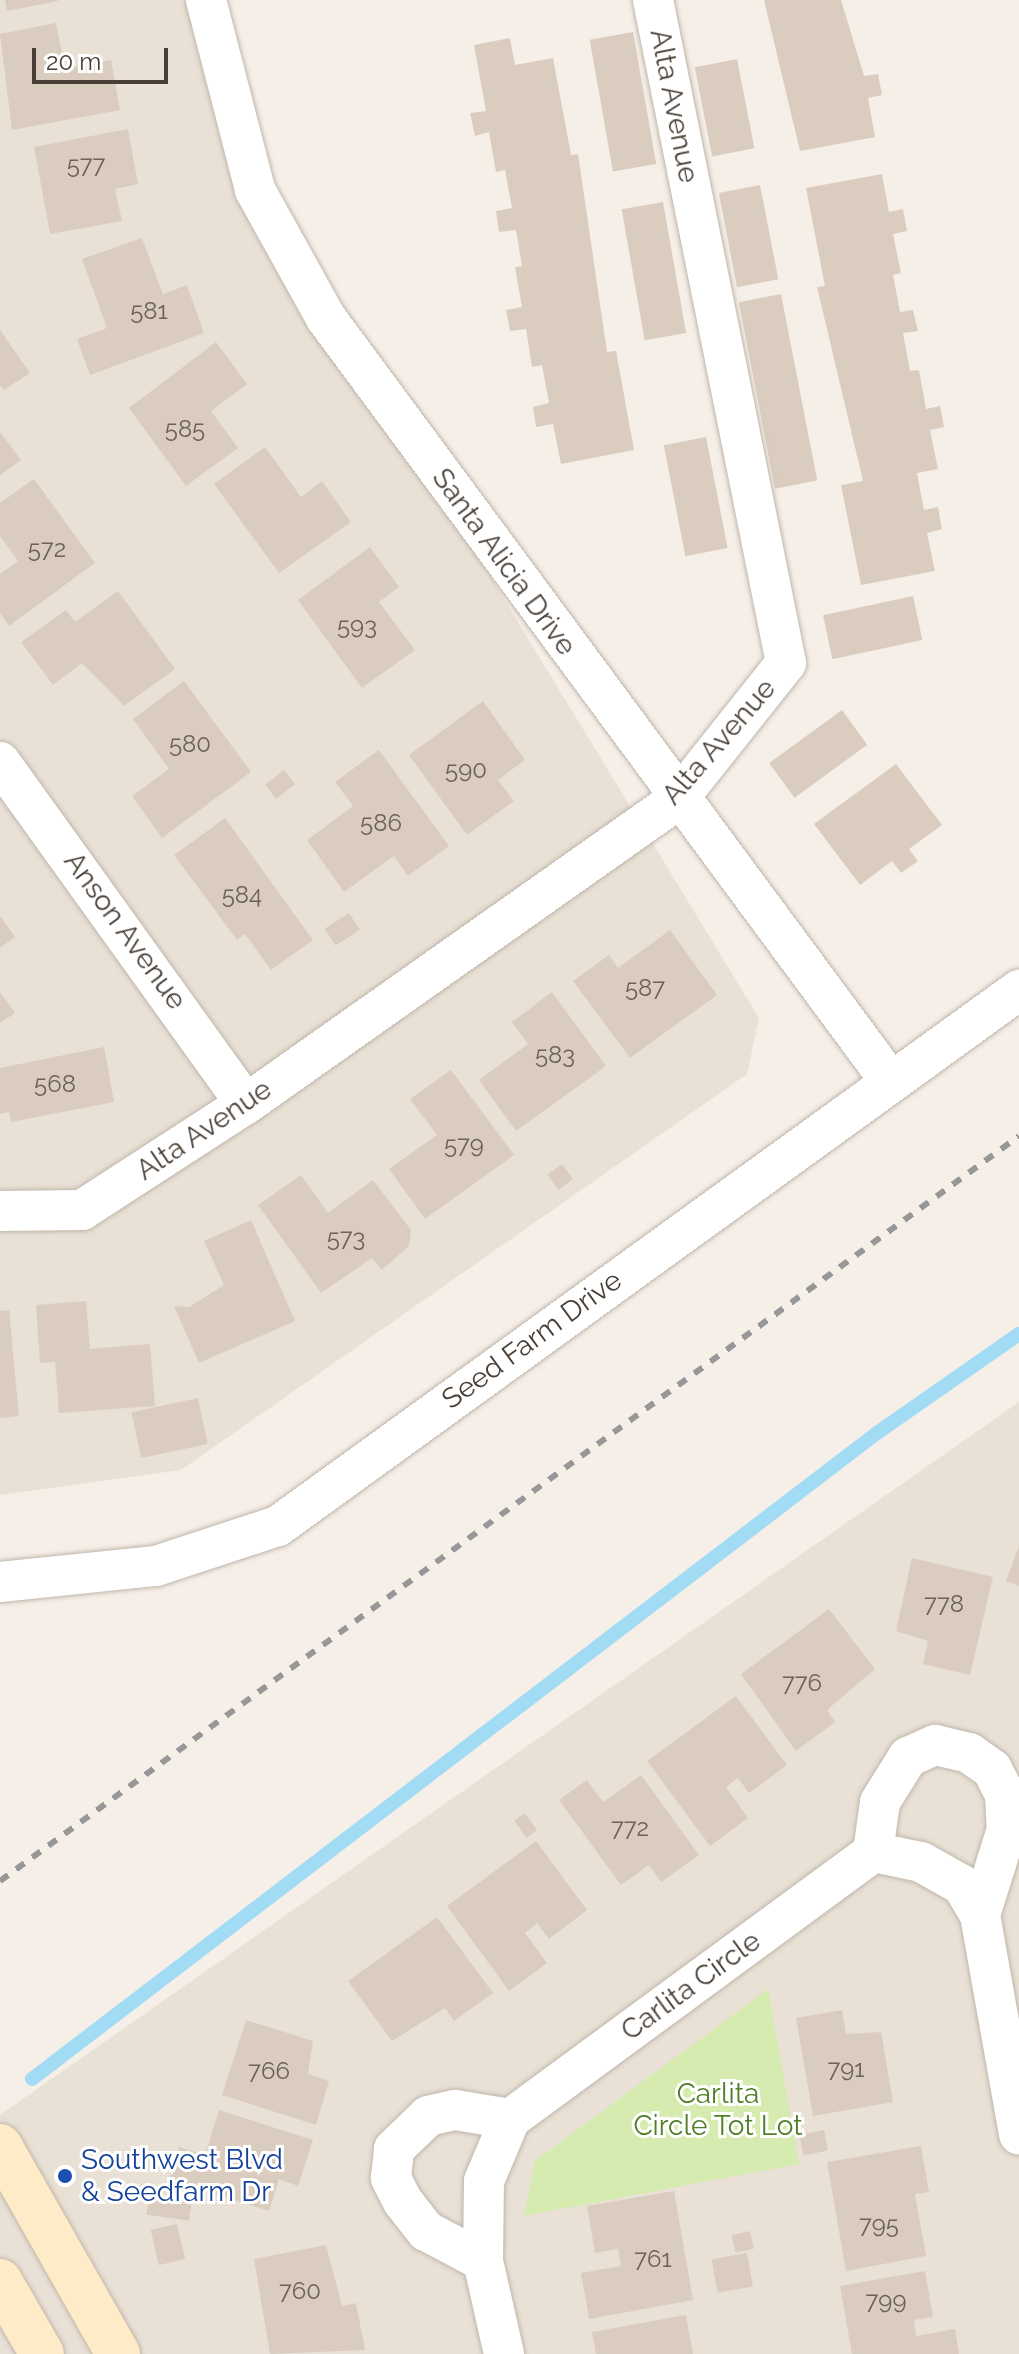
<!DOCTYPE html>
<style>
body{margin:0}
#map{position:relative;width:1019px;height:2354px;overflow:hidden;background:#f5efe8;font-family:Raleway,sans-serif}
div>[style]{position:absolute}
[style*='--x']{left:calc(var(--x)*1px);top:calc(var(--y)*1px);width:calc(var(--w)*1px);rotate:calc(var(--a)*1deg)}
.residential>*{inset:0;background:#e9e1d6}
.green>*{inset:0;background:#d6ebaf}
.stream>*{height:14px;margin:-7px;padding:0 7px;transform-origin:7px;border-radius:7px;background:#a2dbf4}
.building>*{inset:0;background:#dacdc0;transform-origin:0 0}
.roads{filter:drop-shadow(0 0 2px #c1b6aa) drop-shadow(0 0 2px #c1b6aa)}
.street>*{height:40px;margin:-20px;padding:0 20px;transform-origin:20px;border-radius:20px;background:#fff}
.secondary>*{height:44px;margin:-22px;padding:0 22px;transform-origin:22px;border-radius:22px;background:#ffebc8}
.rail>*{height:6px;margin-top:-3px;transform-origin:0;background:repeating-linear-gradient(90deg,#979797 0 10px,transparent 0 20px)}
.dots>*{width:22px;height:22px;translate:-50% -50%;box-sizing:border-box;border:4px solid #fff;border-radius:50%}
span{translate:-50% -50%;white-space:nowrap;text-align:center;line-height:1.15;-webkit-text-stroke:6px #fff;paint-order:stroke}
.number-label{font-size:24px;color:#6d6258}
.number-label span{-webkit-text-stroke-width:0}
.street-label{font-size:28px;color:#493f36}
.park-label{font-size:28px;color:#517e26}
.transit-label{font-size:28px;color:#164399}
.left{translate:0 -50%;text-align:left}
.scale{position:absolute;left:32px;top:48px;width:136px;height:36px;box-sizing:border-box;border:4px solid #493f36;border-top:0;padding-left:10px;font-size:24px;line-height:28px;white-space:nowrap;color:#493f36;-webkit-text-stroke:6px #fff;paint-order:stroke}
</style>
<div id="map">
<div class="residential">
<i style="clip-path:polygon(0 0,218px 0,255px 190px,759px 1018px,747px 1074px,181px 1470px,0 1495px)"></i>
<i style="clip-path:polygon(1019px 1402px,1019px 2354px,0 2354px,0 2115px)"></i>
</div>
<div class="green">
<i style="clip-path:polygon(768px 1989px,799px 2164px,524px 2216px,535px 2161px)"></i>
</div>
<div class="stream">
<i style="--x:32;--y:2079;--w:1064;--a:-37.4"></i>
<i style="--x:877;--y:1433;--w:173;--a:-34.9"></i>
</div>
<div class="building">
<i style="clip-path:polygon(5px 0,57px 0,58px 1px,7px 11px)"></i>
<i style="clip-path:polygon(764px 0,841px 0,864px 76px,878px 74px,882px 95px,868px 98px,875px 137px,800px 151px)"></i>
<i style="clip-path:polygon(56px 23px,65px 69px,111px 60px,120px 110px,12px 130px,0 34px)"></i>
<i style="left:633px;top:32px;width:134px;height:44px;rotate:80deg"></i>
<i style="clip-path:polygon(510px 38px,515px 65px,553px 58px,571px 155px,578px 154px,607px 352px,616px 351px,634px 450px,561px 464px,553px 424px,536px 427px,533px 407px,549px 403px,542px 365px,532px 367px,526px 329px,510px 331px,506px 310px,522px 307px,515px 267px,522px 266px,516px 230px,499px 232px,496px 211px,512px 208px,505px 170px,496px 172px,489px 132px,475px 136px,470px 113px,486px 111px,474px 45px)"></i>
<i style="left:737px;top:59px;width:91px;height:43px;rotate:79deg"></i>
<i style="clip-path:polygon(128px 129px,138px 184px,115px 189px,122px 221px,50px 234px,34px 147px)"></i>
<i style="clip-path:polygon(882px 174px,889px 212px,903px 209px,907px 231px,893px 234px,901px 273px,893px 275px,900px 312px,913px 310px,918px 331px,903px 333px,910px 371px,919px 370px,926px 409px,940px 406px,944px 427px,930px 430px,938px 469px,917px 473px,924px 510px,938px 507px,942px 529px,927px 533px,935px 571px,861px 585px,841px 485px,863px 481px,817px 287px,825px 286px,806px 188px)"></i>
<i style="left:760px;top:185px;width:96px;height:42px;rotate:79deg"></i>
<i style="left:663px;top:202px;width:133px;height:42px;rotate:80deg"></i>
<i style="clip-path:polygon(142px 238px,163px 294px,187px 285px,204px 333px,90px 375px,77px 339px,107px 328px,82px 259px)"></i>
<i style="left:781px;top:294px;width:190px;height:43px;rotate:79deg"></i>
<i style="clip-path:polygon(0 330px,30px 373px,4px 390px,0 385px)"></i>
<i style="clip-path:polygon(216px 342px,247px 384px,211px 411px,238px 448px,186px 486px,129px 408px)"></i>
<i style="clip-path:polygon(0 432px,21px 460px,0 475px)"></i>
<i style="left:706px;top:437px;width:113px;height:43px;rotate:79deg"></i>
<i style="clip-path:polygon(265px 447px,301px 497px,322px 481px,351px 522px,279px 573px,214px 484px)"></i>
<i style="clip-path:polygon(34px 479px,95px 563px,9px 626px,0 613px,0 574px,18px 561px,0 536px,0 503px)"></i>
<i style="clip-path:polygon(370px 547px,399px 587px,379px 602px,415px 650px,362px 688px,298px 600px)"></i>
<i style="clip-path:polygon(118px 591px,175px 669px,124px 706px,82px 663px,53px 685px,21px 642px,66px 610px,75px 622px)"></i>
<i style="left:913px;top:596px;width:45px;height:92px;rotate:78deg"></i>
<i style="clip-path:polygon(184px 681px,251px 772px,162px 838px,132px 796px,169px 769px,133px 719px)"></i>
<i style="clip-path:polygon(483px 701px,525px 760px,498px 780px,514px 801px,467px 835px,409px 755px)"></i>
<i style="left:842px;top:710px;width:43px;height:90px;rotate:54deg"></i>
<i style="clip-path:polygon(379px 750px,449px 846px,408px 876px,394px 856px,344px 892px,307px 840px,353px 806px,335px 782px)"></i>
<i style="clip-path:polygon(896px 764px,942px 825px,909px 849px,918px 861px,901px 873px,892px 861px,860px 885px,814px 824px)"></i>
<i style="left:284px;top:770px;width:18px;height:24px;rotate:52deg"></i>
<i style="clip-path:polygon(225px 818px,313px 940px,271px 970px,245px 934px,237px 940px,174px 855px)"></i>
<i style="left:349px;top:913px;width:20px;height:29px;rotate:57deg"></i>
<i style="clip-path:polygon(0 916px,15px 937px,0 948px)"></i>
<i style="clip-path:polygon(670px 930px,717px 995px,630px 1058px,573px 981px,609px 955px,618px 968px)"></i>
<i style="clip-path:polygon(0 992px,15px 1013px,0 1023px)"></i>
<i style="clip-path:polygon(552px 992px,606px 1066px,516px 1131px,479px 1080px,528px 1044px,512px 1022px)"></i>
<i style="clip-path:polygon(104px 1047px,114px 1102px,11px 1122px,9px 1112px,0 1114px,0 1068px)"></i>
<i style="clip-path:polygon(451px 1070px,514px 1155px,425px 1219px,389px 1169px,437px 1135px,410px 1099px)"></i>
<i style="left:562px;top:1164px;width:19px;height:18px;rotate:54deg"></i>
<i style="clip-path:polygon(301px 1175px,328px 1213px,373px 1180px,411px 1230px,409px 1246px,382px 1270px,372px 1258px,321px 1293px,258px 1205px)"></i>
<i style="clip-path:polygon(251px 1220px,295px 1321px,199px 1363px,174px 1306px,189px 1307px,224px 1285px,204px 1241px)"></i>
<i style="clip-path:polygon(86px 1301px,90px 1349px,150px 1344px,155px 1406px,59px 1413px,55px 1362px,40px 1363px,36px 1305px)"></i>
<i style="clip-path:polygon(9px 1310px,19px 1416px,0 1418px,0 1311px)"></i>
<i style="left:198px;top:1398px;width:47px;height:68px;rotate:78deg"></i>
<i style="clip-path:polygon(1019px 1546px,1019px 1586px,1006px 1581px)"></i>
<i style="clip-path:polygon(912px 1558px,993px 1577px,970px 1675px,923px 1664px,928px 1641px,896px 1631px)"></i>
<i style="clip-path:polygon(829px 1609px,875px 1669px,827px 1710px,835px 1722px,796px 1751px,741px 1674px)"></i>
<i style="clip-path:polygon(736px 1696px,787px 1765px,749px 1793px,738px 1778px,726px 1787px,748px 1818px,710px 1846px,647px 1761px)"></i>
<i style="clip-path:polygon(641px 1775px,699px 1855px,661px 1882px,649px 1865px,621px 1885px,559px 1800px,587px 1780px,603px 1802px)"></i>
<i style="left:525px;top:1813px;width:21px;height:13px;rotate:55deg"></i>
<i style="clip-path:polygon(536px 1841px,587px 1910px,549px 1939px,537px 1923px,525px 1933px,547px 1963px,509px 1991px,447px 1906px)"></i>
<i style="clip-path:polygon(437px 1917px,493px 1993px,454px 2021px,445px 2008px,392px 2041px,348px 1981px)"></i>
<i style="clip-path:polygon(842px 2010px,846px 2034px,881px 2032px,893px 2102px,813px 2116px,796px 2018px)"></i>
<i style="clip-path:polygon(246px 2020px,313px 2041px,308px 2074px,329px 2081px,316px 2125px,222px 2095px)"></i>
<i style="clip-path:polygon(219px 2110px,313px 2140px,298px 2186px,279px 2179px,269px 2211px,169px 2179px,179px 2147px,205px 2155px)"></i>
<i style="left:824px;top:2130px;width:21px;height:25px;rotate:79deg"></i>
<i style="clip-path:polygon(921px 2146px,929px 2192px,915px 2194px,926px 2256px,846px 2271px,827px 2162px)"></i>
<i style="clip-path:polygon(674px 2191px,693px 2300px,589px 2319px,581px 2273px,621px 2266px,618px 2249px,595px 2253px,587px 2206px)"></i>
<i style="left:149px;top:2197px;width:43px;height:18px;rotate:8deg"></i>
<i style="left:177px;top:2224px;width:36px;height:27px;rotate:77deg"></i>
<i style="left:750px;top:2231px;width:18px;height:19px;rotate:77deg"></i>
<i style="clip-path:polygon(326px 2245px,342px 2306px,356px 2303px,365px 2350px,270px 2354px,254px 2259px)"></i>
<i style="left:747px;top:2253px;width:34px;height:36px;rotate:80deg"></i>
<i style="clip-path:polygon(925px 2271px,933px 2317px,914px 2320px,916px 2336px,955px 2329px,959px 2354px,852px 2354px,840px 2286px)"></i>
<i style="clip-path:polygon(686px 2315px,693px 2354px,596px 2354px,592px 2332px)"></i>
</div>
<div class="roads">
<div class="street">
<i style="--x:206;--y:0;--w:196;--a:75.5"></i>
<i style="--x:255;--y:190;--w:146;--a:61"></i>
<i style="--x:326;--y:318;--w:945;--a:53.52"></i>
<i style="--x:0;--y:762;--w:421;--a:54.3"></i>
<i style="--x:0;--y:1211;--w:82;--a:-0.7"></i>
<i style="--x:82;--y:1210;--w:195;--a:-32.9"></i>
<i style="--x:246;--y:1104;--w:527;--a:-35.2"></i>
<i style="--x:677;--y:800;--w:175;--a:-51.5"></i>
<i style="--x:786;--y:663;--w:676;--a:-101.34"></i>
<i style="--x:0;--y:1582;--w:157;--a:-5.9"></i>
<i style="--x:156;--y:1566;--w:128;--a:-18.2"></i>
<i style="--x:278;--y:1526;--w:915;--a:-35.88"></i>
<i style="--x:873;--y:1852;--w:50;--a:-82"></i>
<i style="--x:880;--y:1802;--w:53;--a:-58.1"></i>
<i style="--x:908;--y:1757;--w:30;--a:-24"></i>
<i style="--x:935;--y:1745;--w:35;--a:13"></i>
<i style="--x:969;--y:1753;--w:28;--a:35"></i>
<i style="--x:992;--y:1769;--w:29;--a:63"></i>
<i style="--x:1005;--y:1795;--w:34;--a:87"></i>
<i style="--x:1007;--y:1829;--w:90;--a:107.4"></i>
<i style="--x:483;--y:2261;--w:64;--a:-152.2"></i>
<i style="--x:426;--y:2231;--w:37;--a:-128"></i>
<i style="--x:403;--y:2202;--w:27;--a:-117"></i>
<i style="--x:391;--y:2178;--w:29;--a:-84"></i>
<i style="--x:394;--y:2149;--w:47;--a:-44.1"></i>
<i style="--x:428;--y:2116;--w:28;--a:-13"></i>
<i style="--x:455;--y:2110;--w:56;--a:9.3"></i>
<i style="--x:504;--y:2354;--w:95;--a:-102.7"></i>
<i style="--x:483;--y:2261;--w:80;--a:-89.3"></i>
<i style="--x:484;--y:2181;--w:67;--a:-67.2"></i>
<i style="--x:510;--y:2119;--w:451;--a:-36.3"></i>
<i style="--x:873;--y:1852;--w:49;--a:11.8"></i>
<i style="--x:921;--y:1862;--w:47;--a:29.3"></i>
<i style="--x:962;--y:1885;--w:35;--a:59"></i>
<i style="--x:980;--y:1915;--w:223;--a:79.9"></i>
</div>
<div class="secondary">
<i style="--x:0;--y:2146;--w:239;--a:60.4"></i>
<i style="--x:0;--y:2281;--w:84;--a:60.1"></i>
</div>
</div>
<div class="rail">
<i style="--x:0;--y:1881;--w:1262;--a:-36.17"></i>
</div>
<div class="dots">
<i style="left:65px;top:2176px;background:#1a4fb4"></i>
</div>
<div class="number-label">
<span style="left:86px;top:165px">577</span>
<span style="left:149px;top:311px">581</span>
<span style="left:185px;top:429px">585</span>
<span style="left:47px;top:549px">572</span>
<span style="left:357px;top:626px">593</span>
<span style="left:190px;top:744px">580</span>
<span style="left:466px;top:770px">590</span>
<span style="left:381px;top:823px">586</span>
<span style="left:242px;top:895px">584</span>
<span style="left:645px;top:988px">587</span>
<span style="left:555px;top:1055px">583</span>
<span style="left:55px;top:1084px">568</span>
<span style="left:464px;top:1145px">579</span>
<span style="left:346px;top:1238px">573</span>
<span style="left:944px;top:1604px">778</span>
<span style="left:802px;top:1683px">776</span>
<span style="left:630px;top:1828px">772</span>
<span style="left:846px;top:2069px">791</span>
<span style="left:269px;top:2071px">766</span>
<span style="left:879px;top:2225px">795</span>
<span style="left:653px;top:2259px">761</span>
<span style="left:300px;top:2291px">760</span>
<span style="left:886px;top:2301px">799</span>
</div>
<div class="street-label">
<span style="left:674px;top:106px;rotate:79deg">Alta Avenue</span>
<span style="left:504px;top:562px;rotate:54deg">Santa Alicia Drive</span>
<span style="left:719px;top:742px;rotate:-49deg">Alta Avenue</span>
<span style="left:125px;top:931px;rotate:54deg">Anson Avenue</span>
<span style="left:204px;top:1130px;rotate:-34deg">Alta Avenue</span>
<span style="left:532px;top:1340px;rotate:-36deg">Seed Farm Drive</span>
<span style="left:691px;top:1986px;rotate:-36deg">Carlita Circle</span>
</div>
<div class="park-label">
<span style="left:718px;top:2110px">Carlita<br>Circle Tot Lot</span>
</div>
<div class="transit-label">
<span class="left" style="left:81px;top:2176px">Southwest Blvd<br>&amp; Seedfarm Dr</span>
</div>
<div class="scale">20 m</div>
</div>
